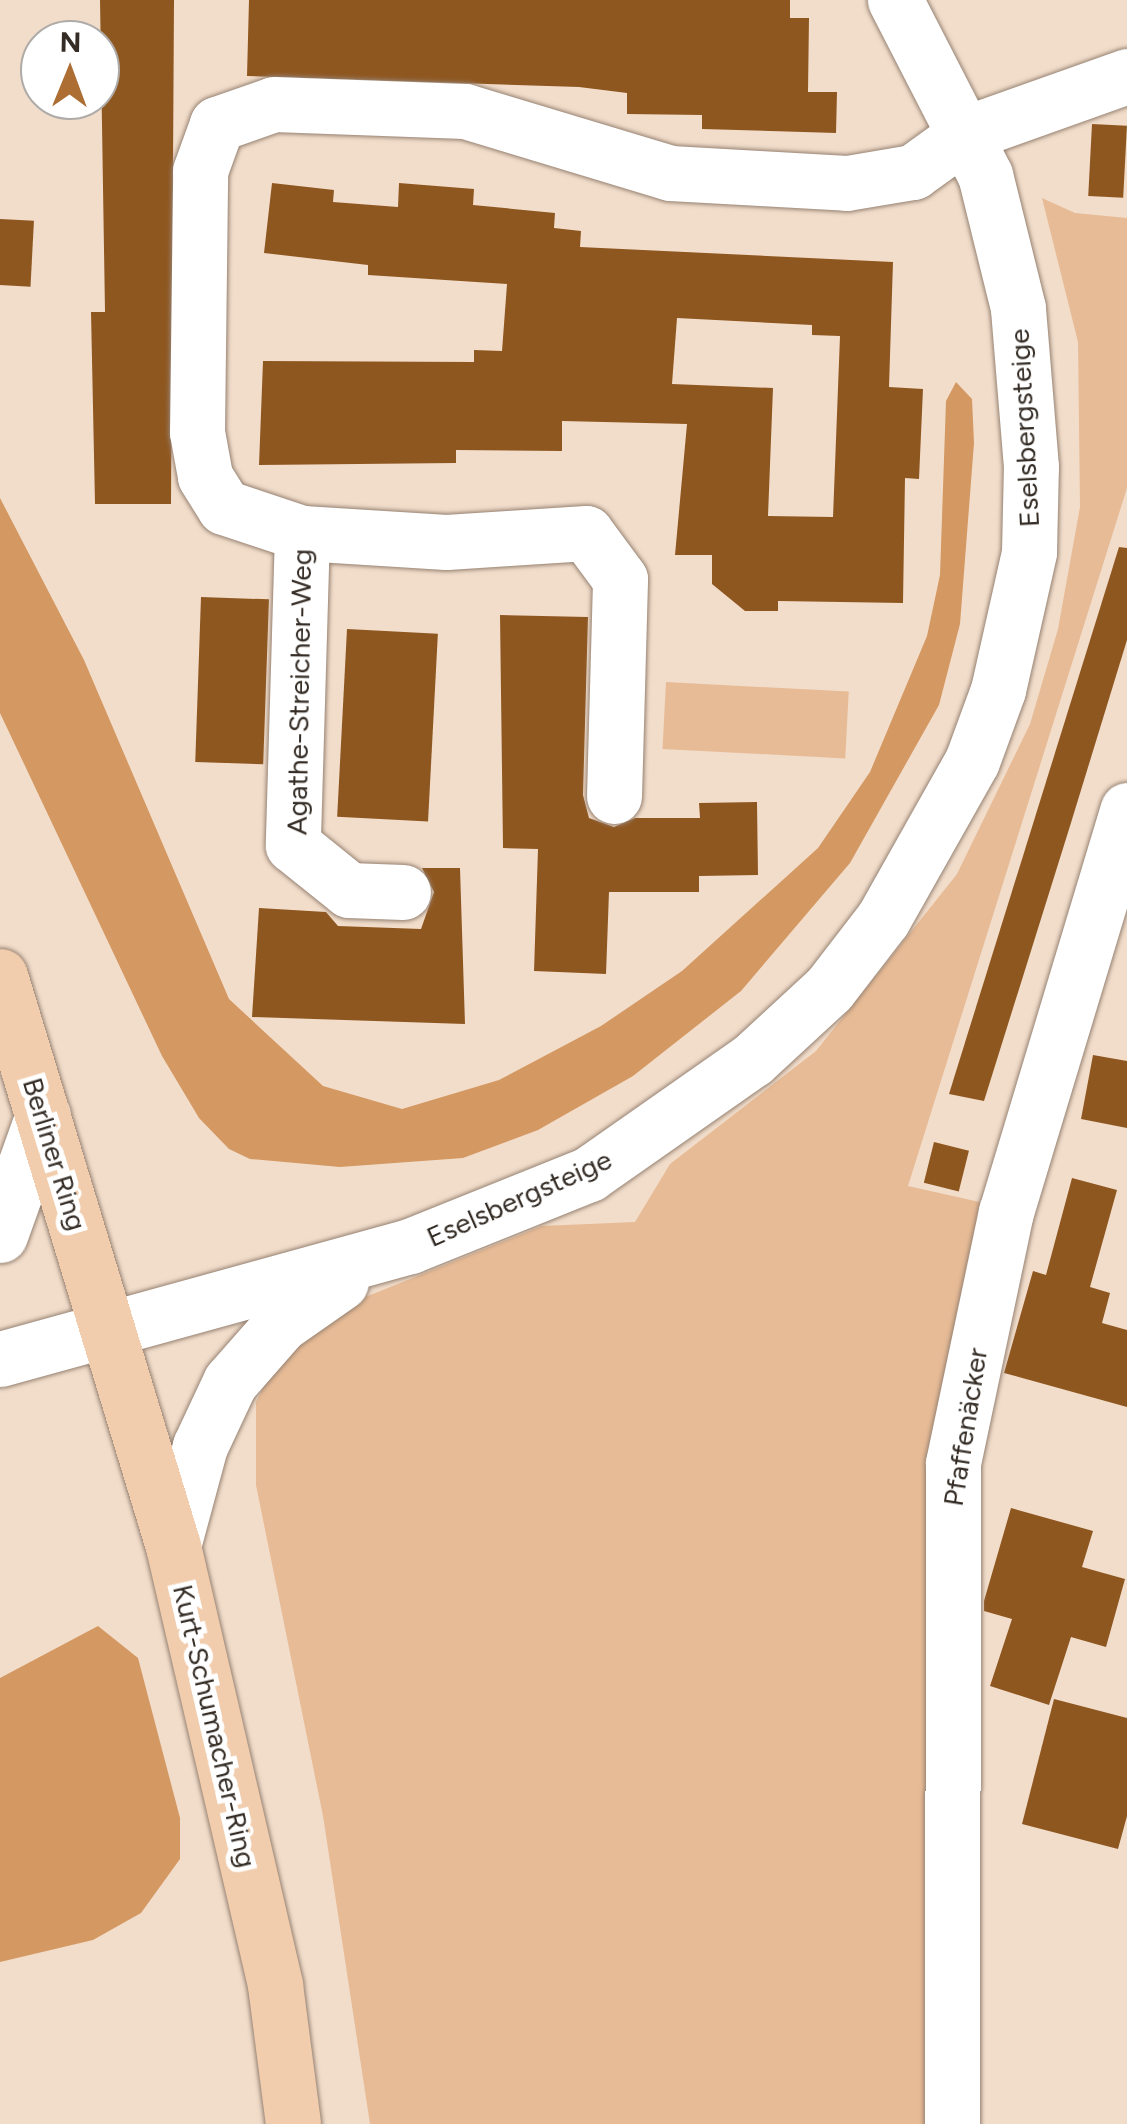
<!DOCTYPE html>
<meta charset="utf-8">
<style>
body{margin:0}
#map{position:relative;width:1127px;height:2124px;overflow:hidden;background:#f2ddcb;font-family:Figtree,sans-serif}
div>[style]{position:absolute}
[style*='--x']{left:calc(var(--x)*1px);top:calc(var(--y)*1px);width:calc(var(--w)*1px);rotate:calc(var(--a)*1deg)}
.green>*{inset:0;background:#e7bb96;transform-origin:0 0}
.forest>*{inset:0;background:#d49862}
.building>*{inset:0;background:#8f5720;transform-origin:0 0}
.roads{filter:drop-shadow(0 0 2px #968272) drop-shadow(0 0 2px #968272)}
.minor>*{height:55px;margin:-27.5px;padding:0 27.5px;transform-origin:27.5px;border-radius:27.5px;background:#fff}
.major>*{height:55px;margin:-27.5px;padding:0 27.5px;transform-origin:27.5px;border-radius:27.5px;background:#f1cdae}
span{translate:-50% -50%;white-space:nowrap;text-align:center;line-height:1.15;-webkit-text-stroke:10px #fff;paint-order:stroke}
.street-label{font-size:28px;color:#342c25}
.north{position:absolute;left:20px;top:20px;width:100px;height:100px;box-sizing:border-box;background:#fff;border:2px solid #aeaba8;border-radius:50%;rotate:1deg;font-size:28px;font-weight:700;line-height:40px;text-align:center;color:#342c25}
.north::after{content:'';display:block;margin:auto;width:35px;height:45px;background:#ac6e33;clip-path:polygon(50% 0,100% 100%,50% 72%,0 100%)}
</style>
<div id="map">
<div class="green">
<i style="clip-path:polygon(1042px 198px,1075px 213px,1127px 218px,1127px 488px,908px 1186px,993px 1205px,940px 2124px,370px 2124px,323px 1816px,256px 1485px,256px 1402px,284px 1347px,338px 1308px,542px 1226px,635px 1222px,670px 1164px,816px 1051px,957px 874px,1030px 724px,1058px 629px,1080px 507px,1078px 342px)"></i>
<i style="left:666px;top:682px;width:183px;height:67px;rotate:3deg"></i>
</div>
<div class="forest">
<i style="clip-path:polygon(956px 382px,972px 399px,974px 443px,960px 624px,939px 705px,850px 863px,741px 991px,633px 1076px,538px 1130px,463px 1158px,340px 1167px,250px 1159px,229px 1149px,199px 1118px,162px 1056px,0 713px,0 498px,84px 660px,229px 999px,323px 1086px,402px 1109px,499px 1080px,601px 1026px,682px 971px,818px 848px,870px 772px,927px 636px,940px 575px,946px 401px)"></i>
<i style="clip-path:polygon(98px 1626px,138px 1658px,180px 1818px,180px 1859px,141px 1913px,93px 1940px,0 1962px,0 1678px)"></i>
</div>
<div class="building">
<i style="clip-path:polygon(100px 0,174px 0,171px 504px,95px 504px,91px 312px,105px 312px)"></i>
<i style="clip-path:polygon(249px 0,790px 0,790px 18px,809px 18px,808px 92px,837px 92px,836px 133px,702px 129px,702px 115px,627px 114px,627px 93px,579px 87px,247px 76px)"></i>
<i style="left:1092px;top:124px;width:35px;height:72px;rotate:3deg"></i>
<i style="clip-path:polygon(evenodd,272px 183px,334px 190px,333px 202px,398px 207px,399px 183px,474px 189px,473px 205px,555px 213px,554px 228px,581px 231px,580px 247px,893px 262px,889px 387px,923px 389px,919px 479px,905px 478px,903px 603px,778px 601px,778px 611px,745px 611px,712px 584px,712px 555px,675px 555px,687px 424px,562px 421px,562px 451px,456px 450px,456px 463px,259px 465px,263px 361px,474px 362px,474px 350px,502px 351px,507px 284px,368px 275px,368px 265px,264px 253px,272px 183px,677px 318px,812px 325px,812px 335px,840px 336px,833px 517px,768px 516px,773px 388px,672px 384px,677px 318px)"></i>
<i style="left:0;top:219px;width:34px;height:66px;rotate:3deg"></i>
<i style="clip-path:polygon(1119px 547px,1127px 548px,1127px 640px,1070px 826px,984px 1101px,949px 1094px)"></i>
<i style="left:201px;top:597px;width:68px;height:165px;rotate:2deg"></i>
<i style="clip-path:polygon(500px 615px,588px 617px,583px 795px,589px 818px,614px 827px,635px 818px,700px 818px,699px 803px,757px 802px,758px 875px,699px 876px,699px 892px,609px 892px,606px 974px,534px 971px,538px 849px,503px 848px)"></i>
<i style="left:347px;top:629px;width:91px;height:188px;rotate:3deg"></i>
<i style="clip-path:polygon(422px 868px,460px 868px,465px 1024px,252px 1017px,259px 908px,326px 912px,338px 926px,421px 929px,434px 892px)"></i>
<i style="clip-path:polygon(1093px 1055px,1127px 1061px,1127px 1128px,1081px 1119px)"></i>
<i style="left:934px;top:1142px;width:36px;height:42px;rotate:14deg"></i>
<i style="clip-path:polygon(1072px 1178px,1117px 1190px,1090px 1287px,1110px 1293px,1102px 1323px,1127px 1330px,1127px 1407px,1004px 1373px,1033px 1271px,1046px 1275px)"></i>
<i style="clip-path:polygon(1011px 1508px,1093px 1531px,1082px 1567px,1125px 1579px,1106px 1647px,1071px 1637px,1049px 1705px,990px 1686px,1012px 1619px,984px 1611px,984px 1601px)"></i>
<i style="clip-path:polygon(1054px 1699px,1127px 1718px,1127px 1816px,1118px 1849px,1022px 1824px)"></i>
</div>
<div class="roads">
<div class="minor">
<i style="--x:302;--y:533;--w:312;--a:91.7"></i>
<i style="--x:293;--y:845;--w:72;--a:38.8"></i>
<i style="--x:349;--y:890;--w:54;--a:2.1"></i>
<i style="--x:614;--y:796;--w:217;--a:-88.4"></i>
<i style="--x:620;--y:579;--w:57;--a:-126.5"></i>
<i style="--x:586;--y:533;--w:140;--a:176.3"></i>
<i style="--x:446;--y:542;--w:144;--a:-176.4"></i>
<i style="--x:302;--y:533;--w:82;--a:-161.6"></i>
<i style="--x:224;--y:507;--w:36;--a:-122"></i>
<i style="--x:205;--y:476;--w:45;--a:-100.3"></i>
<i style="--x:197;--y:432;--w:261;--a:-89.3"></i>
<i style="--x:200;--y:171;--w:50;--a:-70.1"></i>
<i style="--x:217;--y:124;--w:60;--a:-19.3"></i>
<i style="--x:274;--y:104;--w:191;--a:2.1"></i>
<i style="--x:465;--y:111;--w:214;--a:16.8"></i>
<i style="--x:670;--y:173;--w:177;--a:3.2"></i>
<i style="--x:847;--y:183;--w:67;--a:-9.5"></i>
<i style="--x:913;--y:172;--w:67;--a:-35.8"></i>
<i style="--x:967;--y:133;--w:170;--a:-19.6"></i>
<i style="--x:0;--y:1235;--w:127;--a:-70.3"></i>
<i style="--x:0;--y:1359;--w:425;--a:-15.4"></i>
<i style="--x:410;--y:1246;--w:193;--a:-21.9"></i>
<i style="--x:589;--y:1174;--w:199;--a:-35"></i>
<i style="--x:752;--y:1060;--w:105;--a:-42.7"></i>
<i style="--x:829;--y:989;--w:88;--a:-52.4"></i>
<i style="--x:883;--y:919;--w:181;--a:-60.6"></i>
<i style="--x:972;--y:761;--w:76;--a:-69.9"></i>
<i style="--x:998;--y:690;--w:141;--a:-77.3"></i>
<i style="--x:1029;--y:552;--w:85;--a:-88.7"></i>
<i style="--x:1031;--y:467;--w:160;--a:-94.7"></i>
<i style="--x:1018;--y:308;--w:137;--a:-103.9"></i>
<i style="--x:985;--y:175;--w:197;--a:-117.2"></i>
<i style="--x:173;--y:1546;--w:104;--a:-74.9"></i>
<i style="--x:200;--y:1446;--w:71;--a:-64.9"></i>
<i style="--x:230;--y:1382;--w:77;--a:-48.7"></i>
<i style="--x:281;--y:1324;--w:73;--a:-35"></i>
<i style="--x:952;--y:2124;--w:661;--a:-89.91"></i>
<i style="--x:953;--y:1463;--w:257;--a:-78.1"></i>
<i style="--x:1006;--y:1212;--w:420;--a:-73.2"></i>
</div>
<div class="major">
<i style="--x:0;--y:976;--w:596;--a:73.12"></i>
<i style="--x:173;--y:1546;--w:451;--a:76.9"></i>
<i style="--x:275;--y:1985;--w:140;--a:82.6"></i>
</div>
</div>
<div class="street-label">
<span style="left:1024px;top:428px;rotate:-93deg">Eselsbergsteige</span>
<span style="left:299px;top:692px;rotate:-89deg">Agathe-Streicher-Weg</span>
<span style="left:55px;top:1154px;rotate:73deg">Berliner Ring</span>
<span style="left:519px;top:1198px;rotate:-24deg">Eselsbergsteige</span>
<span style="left:965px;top:1427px;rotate:-81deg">Pfaffenäcker</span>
<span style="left:215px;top:1726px;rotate:77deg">Kurt-Schumacher-Ring</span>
</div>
<div class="north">N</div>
</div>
